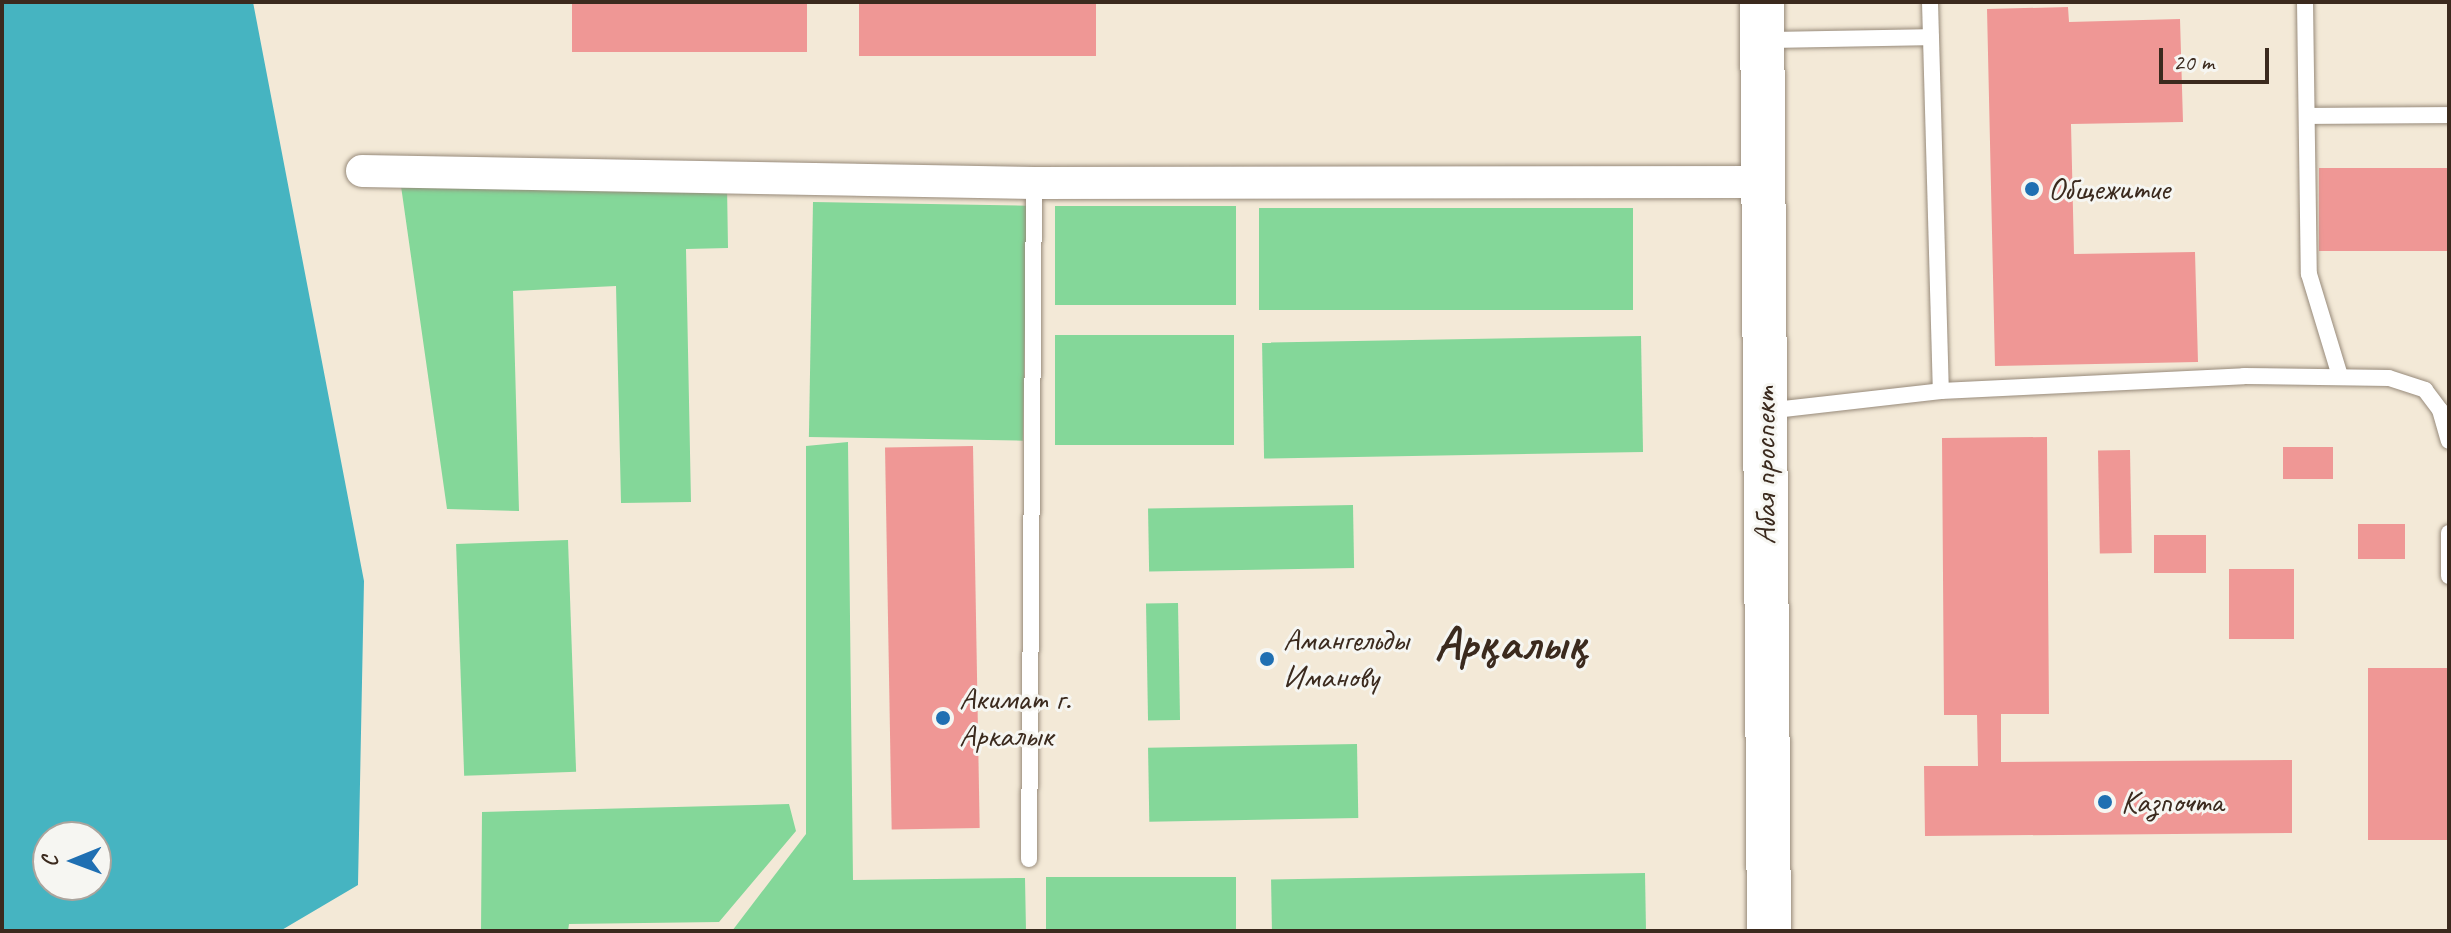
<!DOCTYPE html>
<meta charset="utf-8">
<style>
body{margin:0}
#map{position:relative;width:2451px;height:933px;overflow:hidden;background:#f3e9d7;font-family:Caveat,sans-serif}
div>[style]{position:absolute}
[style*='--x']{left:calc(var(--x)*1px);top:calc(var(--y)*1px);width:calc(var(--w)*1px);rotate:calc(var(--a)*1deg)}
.green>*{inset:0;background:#84d799;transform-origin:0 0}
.water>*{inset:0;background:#46b4c1}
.building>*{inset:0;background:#ef9795;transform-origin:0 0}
.roads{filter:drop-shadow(0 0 2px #978a7a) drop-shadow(0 0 2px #978a7a)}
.lane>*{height:16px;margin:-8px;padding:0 8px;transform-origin:8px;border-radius:8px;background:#fff}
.street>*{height:32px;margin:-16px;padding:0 16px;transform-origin:16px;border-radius:16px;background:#fff}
.secondary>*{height:44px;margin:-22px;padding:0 22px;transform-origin:22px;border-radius:22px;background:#fff}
.dots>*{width:22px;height:22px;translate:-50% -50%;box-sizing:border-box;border:4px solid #f6f6f2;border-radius:50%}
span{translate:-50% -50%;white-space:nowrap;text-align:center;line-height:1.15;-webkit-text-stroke:6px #f6f6f2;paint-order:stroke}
.poi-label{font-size:32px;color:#3b2a1e}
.left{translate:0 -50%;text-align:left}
.street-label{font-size:32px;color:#3b2a1e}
.town-label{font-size:48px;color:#3b2a1e;font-weight:700}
.frame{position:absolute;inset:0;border:4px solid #3b2a1e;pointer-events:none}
.north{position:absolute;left:32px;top:821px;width:80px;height:80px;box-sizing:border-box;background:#f6f6f2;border:2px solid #aba49d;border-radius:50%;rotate:269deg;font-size:22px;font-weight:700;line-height:32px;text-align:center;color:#3b2a1e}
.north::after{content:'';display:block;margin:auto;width:28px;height:36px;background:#1f6fb2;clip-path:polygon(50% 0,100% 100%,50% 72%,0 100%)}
.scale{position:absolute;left:2159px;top:48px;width:110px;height:36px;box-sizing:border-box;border:4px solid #3b2a1e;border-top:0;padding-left:10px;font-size:24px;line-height:28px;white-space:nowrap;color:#3b2a1e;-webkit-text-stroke:6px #f6f6f2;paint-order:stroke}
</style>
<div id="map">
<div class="green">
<i style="clip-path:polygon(400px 179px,727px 185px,728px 248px,686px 249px,691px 502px,621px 503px,616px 286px,513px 291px,519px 511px,447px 509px)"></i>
<i style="left:813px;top:202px;width:214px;height:235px;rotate:1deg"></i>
<i style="left:1055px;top:206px;width:181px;height:99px"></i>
<i style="left:1633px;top:208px;width:102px;height:374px;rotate:90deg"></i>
<i style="left:1055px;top:335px;width:179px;height:110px"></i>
<i style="left:1641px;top:336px;width:116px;height:379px;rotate:89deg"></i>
<i style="clip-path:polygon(848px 442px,853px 880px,1025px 878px,1026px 931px,732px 931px,806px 834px,806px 446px)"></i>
<i style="left:1353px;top:505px;width:63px;height:205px;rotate:89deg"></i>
<i style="left:568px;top:540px;width:232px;height:112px;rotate:88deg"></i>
<i style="left:1178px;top:603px;width:117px;height:32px;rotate:89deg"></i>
<i style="left:1357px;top:744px;width:74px;height:209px;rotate:89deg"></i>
<i style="clip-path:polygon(789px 804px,796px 831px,719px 922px,569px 924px,568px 931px,481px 931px,482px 812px)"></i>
<i style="left:1645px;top:873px;width:58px;height:374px;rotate:89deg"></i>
<i style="left:1046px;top:877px;width:190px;height:54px"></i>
</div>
<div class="water">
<i style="clip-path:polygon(evenodd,2px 2px,253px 2px,364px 581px,358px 885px,280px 931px,2px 931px,2px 2px,48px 837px,96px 837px,96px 885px,48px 885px,48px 837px)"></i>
</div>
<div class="building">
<i style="left:572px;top:2px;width:235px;height:50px"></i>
<i style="left:859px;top:2px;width:237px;height:54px"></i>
<i style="clip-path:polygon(2068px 7px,2069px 22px,2180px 19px,2183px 122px,2071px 124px,2074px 254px,2195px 252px,2198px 362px,1995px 366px,1987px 9px)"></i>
<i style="left:2449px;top:168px;width:83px;height:130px;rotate:90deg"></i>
<i style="clip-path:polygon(2047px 437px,2049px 714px,2001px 714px,2001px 762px,2292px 760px,2292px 833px,1925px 836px,1924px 766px,1978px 766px,1977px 715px,1944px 715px,1942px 438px)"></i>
<i style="left:973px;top:446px;width:382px;height:88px;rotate:89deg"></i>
<i style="left:2283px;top:447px;width:50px;height:32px"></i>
<i style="left:2130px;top:450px;width:103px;height:32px;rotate:89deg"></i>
<i style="left:2405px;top:524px;width:35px;height:47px;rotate:90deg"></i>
<i style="left:2154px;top:535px;width:52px;height:38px"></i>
<i style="left:2229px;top:569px;width:65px;height:70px"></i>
<i style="left:2449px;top:668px;width:172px;height:81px;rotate:90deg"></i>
</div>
<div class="roads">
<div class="lane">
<i style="--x:1930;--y:2;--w:389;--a:88.4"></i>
<i style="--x:2305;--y:2;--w:272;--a:89.2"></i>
<i style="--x:2309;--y:274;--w:107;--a:73.1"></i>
<i style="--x:1764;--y:40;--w:167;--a:-1"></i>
<i style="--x:2307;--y:116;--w:142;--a:-0.4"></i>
<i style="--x:1766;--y:411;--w:176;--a:-6.5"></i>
<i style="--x:1941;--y:391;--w:303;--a:-2.8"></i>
<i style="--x:2244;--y:376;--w:145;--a:0.8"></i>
<i style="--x:2389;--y:378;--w:38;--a:18"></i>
<i style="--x:2425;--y:390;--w:25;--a:53"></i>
<i style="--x:2440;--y:410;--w:32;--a:74"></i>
<i style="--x:2449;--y:533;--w:43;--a:90"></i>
<i style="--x:1029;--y:859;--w:676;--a:-89.58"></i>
</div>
<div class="street">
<i style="--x:362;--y:171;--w:672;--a:1.02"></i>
<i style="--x:1034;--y:183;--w:729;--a:-0.08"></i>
</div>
<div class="secondary">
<i style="--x:1762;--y:2;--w:929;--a:89.57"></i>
</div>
</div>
<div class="dots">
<i style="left:2032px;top:189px;background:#1f6fb2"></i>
<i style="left:1267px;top:659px;background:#1f6fb2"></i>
<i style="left:943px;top:718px;background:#1f6fb2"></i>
<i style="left:2105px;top:802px;background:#1f6fb2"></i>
</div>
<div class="poi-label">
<span class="left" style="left:2048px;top:189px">Общежитие</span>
<span class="left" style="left:1283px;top:659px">Амангельды<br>Иманову</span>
<span class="left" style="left:959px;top:718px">Акимат г.<br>Аркалык</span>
<span class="left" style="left:2121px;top:802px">Казпочта</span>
</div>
<div class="street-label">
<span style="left:1765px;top:466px;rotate:-90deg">Абая проспект</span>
</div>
<div class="town-label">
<span style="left:1511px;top:644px">Арқалық</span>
</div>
<div class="frame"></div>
<div class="north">С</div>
<div class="scale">20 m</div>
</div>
